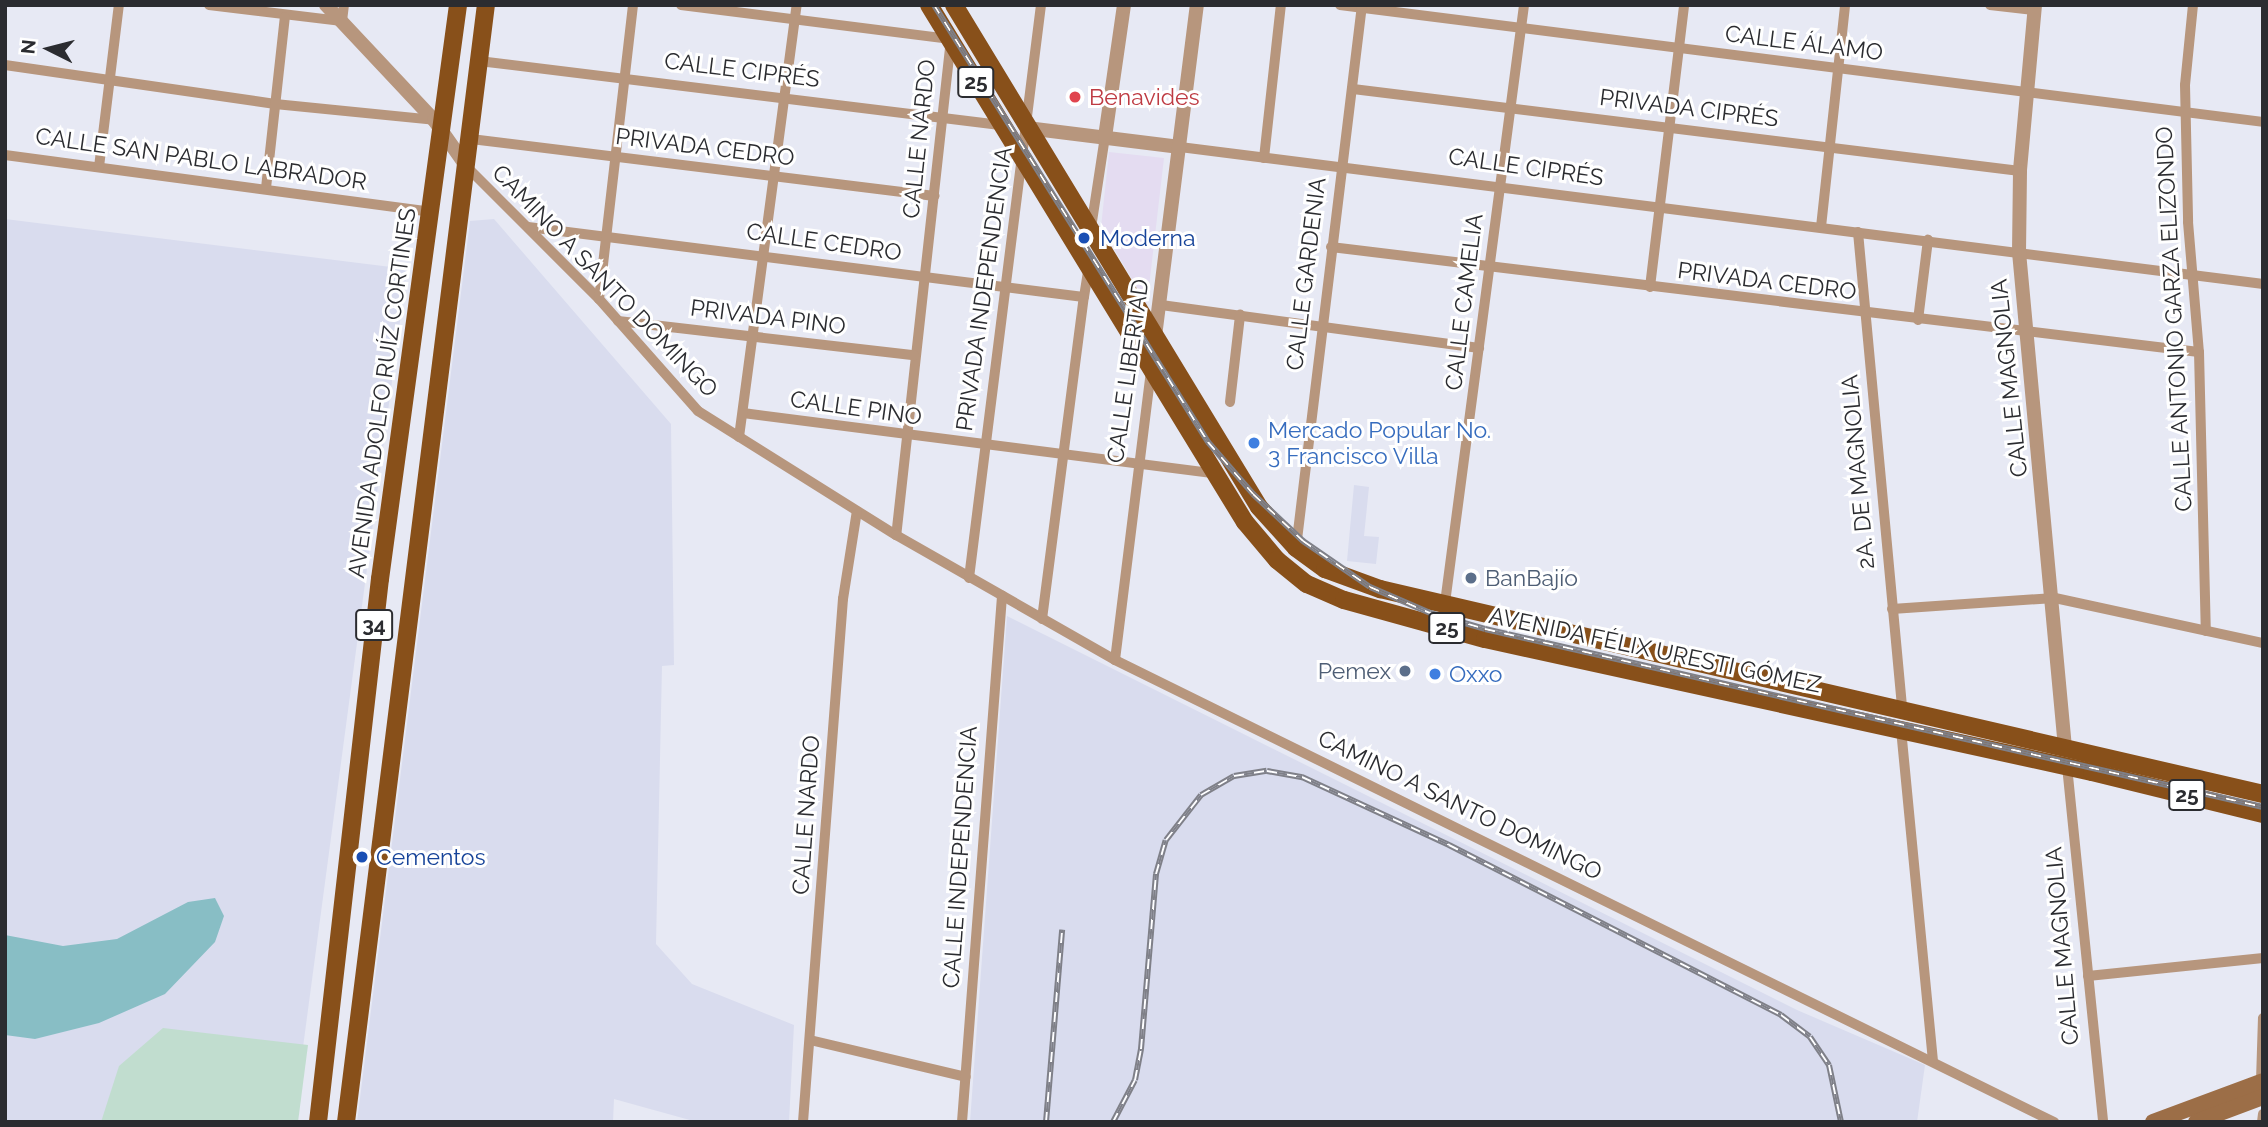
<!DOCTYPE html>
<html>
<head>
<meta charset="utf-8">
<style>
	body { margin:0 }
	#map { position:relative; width:2268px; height:1127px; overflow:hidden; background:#e7e9f4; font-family:Raleway,sans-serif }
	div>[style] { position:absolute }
	.built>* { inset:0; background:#d9dcee }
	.education>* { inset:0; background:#e4dcf1 }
	.green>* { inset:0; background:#c1ddcf }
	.water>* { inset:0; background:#88bec5 }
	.minor>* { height:10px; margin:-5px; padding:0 5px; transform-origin:5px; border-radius:5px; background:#b7967d }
	.tertiary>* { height:14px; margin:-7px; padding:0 7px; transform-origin:7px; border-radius:7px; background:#b7967d }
	.secondary>* { height:16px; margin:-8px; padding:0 8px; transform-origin:8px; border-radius:8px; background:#9c6e47 }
	.primary>* { height:18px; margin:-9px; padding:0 9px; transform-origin:9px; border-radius:9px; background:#88501a }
	.rail>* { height:6px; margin-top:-3px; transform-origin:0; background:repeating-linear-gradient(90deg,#fff 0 10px,#7f8088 0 20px); box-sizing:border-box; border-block:2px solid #7f8088 }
	.dots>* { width:19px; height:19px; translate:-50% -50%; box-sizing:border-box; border:4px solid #fff; border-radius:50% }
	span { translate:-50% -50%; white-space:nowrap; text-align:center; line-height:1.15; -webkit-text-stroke:6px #fff; paint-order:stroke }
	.shield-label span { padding:2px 5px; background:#fff; border:2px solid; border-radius:5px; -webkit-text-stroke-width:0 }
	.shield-label { font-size:21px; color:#2b2c30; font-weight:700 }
	.street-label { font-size:23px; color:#2b2c30 }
	.health-label { font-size:23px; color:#be3a42 }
	.left { translate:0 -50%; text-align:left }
	.transit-label { font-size:23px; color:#164399 }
	.shop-label { font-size:23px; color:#366cbe }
	.service-label { font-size:23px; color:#4e5e75 }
	.right { translate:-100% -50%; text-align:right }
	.frame { position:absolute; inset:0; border:7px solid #2b2c30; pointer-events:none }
	.north { position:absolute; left:14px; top:14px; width:70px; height:70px; -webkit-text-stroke:5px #fff; paint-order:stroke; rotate:276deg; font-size:19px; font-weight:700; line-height:28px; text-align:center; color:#2b2c30 }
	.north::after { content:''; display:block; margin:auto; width:24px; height:32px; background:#2b2c30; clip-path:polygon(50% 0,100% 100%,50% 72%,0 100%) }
</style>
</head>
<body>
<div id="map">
	<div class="built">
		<div style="clip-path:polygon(5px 219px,407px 269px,293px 1122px,5px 1122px)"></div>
		<div style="clip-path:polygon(494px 219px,671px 424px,674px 665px,662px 666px,656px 944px,692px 984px,794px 1025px,789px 1122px,697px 1122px,614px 1099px,613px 1122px,357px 1122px,470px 221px)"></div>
		<div style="clip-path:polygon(1354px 485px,1369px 487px,1364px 536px,1379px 537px,1376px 564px,1347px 561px)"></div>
		<div style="clip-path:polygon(1007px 616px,1797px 1010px,1925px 1065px,1917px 1122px,970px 1122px)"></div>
	</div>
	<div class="education">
		<div style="clip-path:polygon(1109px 152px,1164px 158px,1147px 304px,1101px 227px)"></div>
	</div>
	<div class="green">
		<div style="clip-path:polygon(163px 1028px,308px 1045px,298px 1122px,101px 1122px,119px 1066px)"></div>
	</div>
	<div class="water">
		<div style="clip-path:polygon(215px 898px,224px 916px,215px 942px,165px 994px,99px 1023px,35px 1039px,5px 1035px,5px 935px,63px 946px,117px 939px,188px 902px)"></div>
	</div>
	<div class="minor">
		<div style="left:209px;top:5px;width:134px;rotate:6.9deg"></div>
		<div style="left:342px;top:21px;width:16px;rotate:-83deg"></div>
		<div style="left:681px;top:5px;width:272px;rotate:7.2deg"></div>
		<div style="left:951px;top:39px;width:499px;rotate:96.3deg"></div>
		<div style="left:1340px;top:5px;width:930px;rotate:7.22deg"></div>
		<div style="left:1990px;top:5px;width:44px;rotate:6.5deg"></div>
		<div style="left:2193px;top:5px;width:80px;rotate:95.7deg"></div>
		<div style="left:2185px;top:85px;width:137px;rotate:88.7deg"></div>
		<div style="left:2188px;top:222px;width:130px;rotate:85.2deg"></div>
		<div style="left:2199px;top:352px;width:279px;rotate:88.6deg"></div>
		<div style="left:479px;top:61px;width:525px;rotate:7deg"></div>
		<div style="left:5px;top:65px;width:273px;rotate:8.2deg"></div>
		<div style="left:275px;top:104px;width:160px;rotate:5.7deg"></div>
		<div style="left:1353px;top:89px;width:672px;rotate:7.01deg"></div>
		<div style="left:471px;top:139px;width:467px;rotate:7deg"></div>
		<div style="left:1180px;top:147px;width:1092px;rotate:7.21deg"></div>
		<div style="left:5px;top:155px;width:431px;rotate:7.6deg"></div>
		<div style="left:1264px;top:158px;width:154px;rotate:-83.7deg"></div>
		<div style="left:99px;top:167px;width:163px;rotate:-83deg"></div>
		<div style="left:467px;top:167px;width:187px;rotate:45deg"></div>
		<div style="left:599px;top:299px;width:149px;rotate:48.5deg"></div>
		<div style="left:698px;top:411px;width:234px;rotate:32.1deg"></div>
		<div style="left:896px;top:535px;width:252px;rotate:29.7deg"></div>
		<div style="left:1115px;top:660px;width:1047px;rotate:26.2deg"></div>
		<div style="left:266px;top:188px;width:172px;rotate:-83.7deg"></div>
		<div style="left:528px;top:227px;width:560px;rotate:7.18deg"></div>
		<div style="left:1084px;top:297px;width:30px;rotate:-81deg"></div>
		<div style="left:1821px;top:227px;width:223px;rotate:-83.8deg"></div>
		<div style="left:1091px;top:228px;width:92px;rotate:-81.3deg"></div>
		<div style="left:1858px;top:232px;width:478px;rotate:84.7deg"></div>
		<div style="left:1331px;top:247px;width:874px;rotate:6.9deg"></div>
		<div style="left:1650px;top:287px;width:284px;rotate:-83.1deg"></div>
		<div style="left:599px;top:299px;width:296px;rotate:-83.4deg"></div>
		<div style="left:1161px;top:305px;width:321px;rotate:7.7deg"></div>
		<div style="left:1918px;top:320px;width:81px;rotate:-82.9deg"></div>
		<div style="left:618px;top:321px;width:298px;rotate:6.6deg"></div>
		<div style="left:1230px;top:402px;width:88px;rotate:-83.4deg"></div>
		<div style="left:743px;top:413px;width:475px;rotate:7.3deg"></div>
		<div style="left:739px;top:437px;width:436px;rotate:-82.4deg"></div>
		<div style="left:1296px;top:548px;width:547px;rotate:-83.07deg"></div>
		<div style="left:969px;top:578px;width:578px;rotate:-82.84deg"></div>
		<div style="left:1445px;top:603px;width:603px;rotate:-82.47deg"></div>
		<div style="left:1892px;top:609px;width:163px;rotate:-3.9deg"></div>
		<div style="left:2055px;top:598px;width:213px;rotate:12.2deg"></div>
		<div style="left:1042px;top:619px;width:325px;rotate:-82.6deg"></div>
		<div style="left:1115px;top:660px;width:291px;rotate:-82.9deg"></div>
		<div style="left:1901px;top:729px;width:332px;rotate:84.5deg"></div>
		<div style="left:2067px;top:766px;width:358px;rotate:84.2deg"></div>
		<div style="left:2088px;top:976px;width:176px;rotate:-5.9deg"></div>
		<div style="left:810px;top:1040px;width:160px;rotate:13.3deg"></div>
		<div style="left:2261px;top:1081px;width:63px;rotate:-88.2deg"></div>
		<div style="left:803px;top:1122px;width:525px;rotate:-85.63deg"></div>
		<div style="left:843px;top:599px;width:89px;rotate:-81deg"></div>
		<div style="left:962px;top:1122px;width:528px;rotate:-85.65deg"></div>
		<div style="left:2262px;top:1122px;width:8px;rotate:-83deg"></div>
	</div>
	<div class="tertiary">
		<div style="left:326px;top:5px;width:158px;rotate:46.8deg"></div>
		<div style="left:434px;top:120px;width:57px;rotate:54.9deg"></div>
		<div style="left:2035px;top:5px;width:167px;rotate:95.2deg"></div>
		<div style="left:2020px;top:171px;width:81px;rotate:90.7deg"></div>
		<div style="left:2019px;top:252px;width:497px;rotate:84.7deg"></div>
		<div style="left:1027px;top:128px;width:154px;rotate:7.1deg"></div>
		<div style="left:1105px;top:137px;width:133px;rotate:-81.8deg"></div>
		<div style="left:1151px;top:368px;width:366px;rotate:-82.8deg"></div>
	</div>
	<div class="secondary">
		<div style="left:2153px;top:1122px;width:117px;rotate:-20.4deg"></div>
		<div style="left:2196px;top:1122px;width:72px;rotate:-20.5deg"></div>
	</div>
	<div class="primary">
		<div style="left:929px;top:5px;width:606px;rotate:58.57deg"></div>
		<div style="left:1245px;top:522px;width:50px;rotate:49.9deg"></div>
		<div style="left:1277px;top:560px;width:38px;rotate:39deg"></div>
		<div style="left:1307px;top:584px;width:40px;rotate:23.4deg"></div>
		<div style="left:1344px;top:600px;width:146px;rotate:15.5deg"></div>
		<div style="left:1485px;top:639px;width:621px;rotate:12.36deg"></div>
		<div style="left:2092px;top:772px;width:176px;rotate:13.8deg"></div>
		<div style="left:954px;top:5px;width:587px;rotate:58.72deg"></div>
		<div style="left:1259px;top:507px;width:55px;rotate:47.9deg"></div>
		<div style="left:1296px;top:548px;width:36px;rotate:36deg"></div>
		<div style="left:1325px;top:569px;width:59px;rotate:20deg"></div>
		<div style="left:1380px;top:589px;width:906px;rotate:13.07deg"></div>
		<div style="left:318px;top:1122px;width:547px;rotate:-83.49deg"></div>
		<div style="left:380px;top:579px;width:579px;rotate:-82.26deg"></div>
		<div style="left:346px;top:1122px;width:1126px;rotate:-82.86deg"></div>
	</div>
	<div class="rail">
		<div style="left:934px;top:5px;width:516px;rotate:57.91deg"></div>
		<div style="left:1208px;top:442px;width:69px;rotate:49.1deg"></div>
		<div style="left:1253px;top:494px;width:69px;rotate:43.2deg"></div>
		<div style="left:1303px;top:541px;width:81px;rotate:34.5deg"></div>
		<div style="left:1370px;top:587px;width:65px;rotate:23.4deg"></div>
		<div style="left:1430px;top:613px;width:57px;rotate:16.2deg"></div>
		<div style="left:1485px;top:629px;width:798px;rotate:12.89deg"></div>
		<div style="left:1046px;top:1122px;width:193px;rotate:-85.2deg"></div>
		<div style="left:1113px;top:1122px;width:47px;rotate:-62.4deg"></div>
		<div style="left:1135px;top:1080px;width:32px;rotate:-79deg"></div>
		<div style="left:1141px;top:1049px;width:176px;rotate:-85.1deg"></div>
		<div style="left:1156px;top:874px;width:35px;rotate:-74deg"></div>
		<div style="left:1166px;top:840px;width:57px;rotate:-52.1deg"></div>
		<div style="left:1201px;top:795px;width:38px;rotate:-30deg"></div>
		<div style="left:1234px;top:776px;width:33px;rotate:-9deg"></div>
		<div style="left:1267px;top:771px;width:36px;rotate:10deg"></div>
		<div style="left:1302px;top:777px;width:162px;rotate:24.8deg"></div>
		<div style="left:1449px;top:845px;width:373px;rotate:27.1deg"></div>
		<div style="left:1781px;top:1015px;width:36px;rotate:37deg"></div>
		<div style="left:1810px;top:1037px;width:34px;rotate:56deg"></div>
		<div style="left:1829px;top:1065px;width:58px;rotate:78.1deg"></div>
	</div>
	<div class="dots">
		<div style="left:1075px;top:97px;background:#e0444e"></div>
		<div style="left:1084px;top:238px;background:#1a4fb4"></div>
		<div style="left:1254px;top:443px;background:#3f7fe0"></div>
		<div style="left:1471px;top:578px;background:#5c6f8a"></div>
		<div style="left:1405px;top:671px;background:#5c6f8a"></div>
		<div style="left:1435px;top:674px;background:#3f7fe0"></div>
		<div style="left:362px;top:857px;background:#1a4fb4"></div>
	</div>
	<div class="shield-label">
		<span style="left:976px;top:82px">25</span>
		<span style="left:374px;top:625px">34</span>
		<span style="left:1447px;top:628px">25</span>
		<span style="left:2187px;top:795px">25</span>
	</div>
	<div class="street-label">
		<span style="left:1804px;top:43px;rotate:7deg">CALLE ÁLAMO</span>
		<span style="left:742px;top:70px;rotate:7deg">CALLE CIPRÉS</span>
		<span style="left:1689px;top:108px;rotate:7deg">PRIVADA CIPRÉS</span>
		<span style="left:919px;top:139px;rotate:-84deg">CALLE NARDO</span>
		<span style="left:705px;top:147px;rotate:7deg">PRIVADA CEDRO</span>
		<span style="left:201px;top:159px;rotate:8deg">CALLE SAN PABLO LABRADOR</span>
		<span style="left:1526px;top:167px;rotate:8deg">CALLE CIPRÉS</span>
		<span style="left:824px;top:242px;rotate:8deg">CALLE CEDRO</span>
		<span style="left:1306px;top:274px;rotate:-83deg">CALLE GARDENIA</span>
		<span style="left:605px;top:281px;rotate:46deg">CAMINO A SANTO DOMINGO</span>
		<span style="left:1767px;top:281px;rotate:7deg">PRIVADA CEDRO</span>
		<span style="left:984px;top:289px;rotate:-82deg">PRIVADA INDEPENDENCIA</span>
		<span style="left:1464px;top:302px;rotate:-83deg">CALLE CAMELIA</span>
		<span style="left:768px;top:317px;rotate:7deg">PRIVADA PINO</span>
		<span style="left:2174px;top:319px;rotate:-93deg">CALLE ANTONIO GARZA ELIZONDO</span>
		<span style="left:1128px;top:371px;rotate:-82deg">CALLE LIBERTAD</span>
		<span style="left:2009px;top:378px;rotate:-96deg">CALLE MAGNOLIA</span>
		<span style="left:382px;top:393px;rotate:-82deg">AVENIDA ADOLFO RUÍZ CORTINES</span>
		<span style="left:856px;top:408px;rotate:8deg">CALLE PINO</span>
		<span style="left:1858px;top:472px;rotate:-95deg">2A. DE MAGNOLIA</span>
		<span style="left:1655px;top:650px;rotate:12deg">AVENIDA FÉLIX URESTI GÓMEZ</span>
		<span style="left:1460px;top:805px;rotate:26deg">CAMINO A SANTO DOMINGO</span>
		<span style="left:806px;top:815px;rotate:-86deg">CALLE NARDO</span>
		<span style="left:960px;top:857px;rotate:-86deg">CALLE INDEPENDENCIA</span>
		<span style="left:2062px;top:946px;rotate:-95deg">CALLE MAGNOLIA</span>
	</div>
	<div class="health-label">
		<span class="left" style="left:1089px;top:97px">Benavides</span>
	</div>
	<div class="transit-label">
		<span class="left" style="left:1100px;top:238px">Moderna</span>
		<span class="left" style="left:376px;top:857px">Cementos</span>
	</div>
	<div class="shop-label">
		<span class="left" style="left:1268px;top:443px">Mercado Popular No.<br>3 Francisco Villa</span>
		<span class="left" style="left:1449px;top:674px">Oxxo</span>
	</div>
	<div class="service-label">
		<span class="left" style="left:1485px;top:578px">BanBajío</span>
		<span class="right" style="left:1391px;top:671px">Pemex</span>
	</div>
	<div class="frame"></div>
	<div class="north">N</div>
</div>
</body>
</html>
